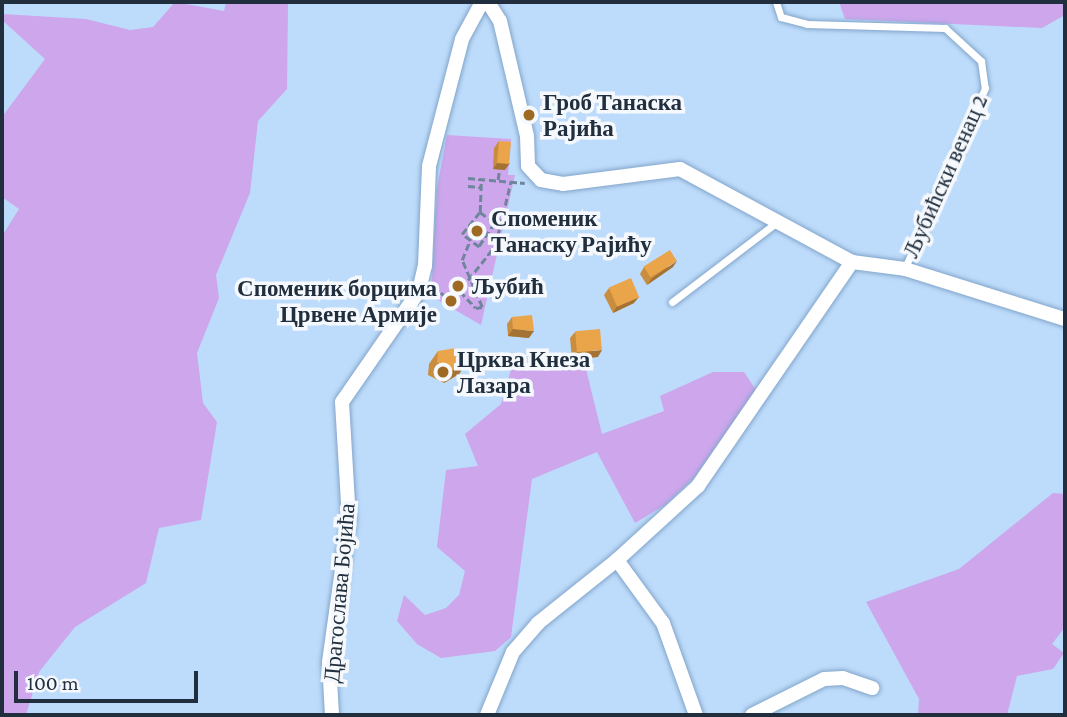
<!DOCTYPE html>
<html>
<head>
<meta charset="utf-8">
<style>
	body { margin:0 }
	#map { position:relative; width:1067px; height:717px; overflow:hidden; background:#bddbfa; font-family:"Crimson Pro",serif }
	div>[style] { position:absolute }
	.green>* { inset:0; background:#cda6ec }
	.path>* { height:2.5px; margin-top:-1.25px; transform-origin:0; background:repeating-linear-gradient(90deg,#6f859c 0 7px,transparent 0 10.5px) }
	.roads { filter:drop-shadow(0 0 2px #82a5cb) drop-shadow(0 0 2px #82a5cb) }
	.service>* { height:7px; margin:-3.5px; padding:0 3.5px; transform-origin:3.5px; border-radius:3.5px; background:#fff }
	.minor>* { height:14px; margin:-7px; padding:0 7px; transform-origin:7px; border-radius:7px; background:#fff }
	.wall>* { inset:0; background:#c98d40 }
	.shaded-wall>* { inset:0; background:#a47334 }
	.building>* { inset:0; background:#eaa44a; transform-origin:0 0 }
	.dots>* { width:19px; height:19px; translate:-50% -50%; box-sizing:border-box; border:4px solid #f5f8fc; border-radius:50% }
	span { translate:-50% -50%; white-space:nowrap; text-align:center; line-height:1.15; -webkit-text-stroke:7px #f5f8fc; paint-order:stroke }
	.poi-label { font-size:23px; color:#202e3d; font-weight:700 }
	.left { translate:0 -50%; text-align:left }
	.right { translate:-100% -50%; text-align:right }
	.street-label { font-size:23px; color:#202e3d }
	.frame { position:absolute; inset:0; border:4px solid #202e3d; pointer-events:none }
	.scale { position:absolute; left:14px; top:671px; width:184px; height:32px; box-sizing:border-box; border:4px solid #202e3d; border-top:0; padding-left:9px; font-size:21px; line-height:24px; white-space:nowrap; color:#202e3d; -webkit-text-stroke:5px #f5f8fc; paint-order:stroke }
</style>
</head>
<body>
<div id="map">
	<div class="green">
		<div style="clip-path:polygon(175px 2px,224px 11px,226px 2px,288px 2px,287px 89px,258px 121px,250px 193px,216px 275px,219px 298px,197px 353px,203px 403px,217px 422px,201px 520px,159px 528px,146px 583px,75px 627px,39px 672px,26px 715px,2px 715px,2px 236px,19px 209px,2px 197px,2px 117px,45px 59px,2px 20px,2px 14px,86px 19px,130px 30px,153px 27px)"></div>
		<div style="clip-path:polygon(839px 2px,1065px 2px,1065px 15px,1042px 28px,845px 19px)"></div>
		<div style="clip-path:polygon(447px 135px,511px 139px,508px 175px,515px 175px,481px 325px,431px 296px,437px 188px)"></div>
		<div style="clip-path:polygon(513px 363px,586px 369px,602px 434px,664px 411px,660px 396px,713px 372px,744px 372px,756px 390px,694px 478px,665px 505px,635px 523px,597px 452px,532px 479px,511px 637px,495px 651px,441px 658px,417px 644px,397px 621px,404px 595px,425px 615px,446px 608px,459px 595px,465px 571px,437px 547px,446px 470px,478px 466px,465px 434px,501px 404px)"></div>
		<div style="clip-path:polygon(1053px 493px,1065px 494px,1065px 627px,1052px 644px,1064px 653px,1053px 669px,1017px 676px,1007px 715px,918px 715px,919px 699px,866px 602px,959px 569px)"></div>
	</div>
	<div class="path">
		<div style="left:468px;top:178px;width:57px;rotate:5deg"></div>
		<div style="left:498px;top:180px;width:9px;rotate:-84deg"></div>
		<div style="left:468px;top:186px;width:13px;rotate:4deg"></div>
		<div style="left:480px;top:212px;width:19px;rotate:36deg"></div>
		<div style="left:495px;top:223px;width:29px;rotate:124deg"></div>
		<div style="left:479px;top:247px;width:21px;rotate:-143deg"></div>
		<div style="left:462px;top:234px;width:28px;rotate:-51deg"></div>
		<div style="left:480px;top:212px;width:33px;rotate:-88deg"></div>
		<div style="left:495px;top:223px;width:15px;rotate:-53deg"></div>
		<div style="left:469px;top:225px;width:9px;rotate:36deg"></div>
		<div style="left:479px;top:233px;width:7px;rotate:34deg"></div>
		<div style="left:468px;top:280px;width:43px;rotate:-51.5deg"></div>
		<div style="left:495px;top:246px;width:67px;rotate:-76.2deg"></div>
		<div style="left:431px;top:288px;width:18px;rotate:27deg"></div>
		<div style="left:447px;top:296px;width:14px;rotate:-21deg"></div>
		<div style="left:460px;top:291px;width:23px;rotate:47deg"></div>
		<div style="left:476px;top:308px;width:6px;rotate:-9deg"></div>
		<div style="left:482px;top:307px;width:51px;rotate:-113.1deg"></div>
		<div style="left:462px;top:260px;width:22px;rotate:-68deg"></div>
	</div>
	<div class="roads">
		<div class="service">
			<div style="left:776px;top:2px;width:16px;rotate:72deg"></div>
			<div style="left:781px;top:17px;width:27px;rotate:15deg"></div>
			<div style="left:807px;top:24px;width:138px;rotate:1.7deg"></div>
			<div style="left:945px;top:28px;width:49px;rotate:42.5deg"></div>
			<div style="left:981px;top:61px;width:27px;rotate:82deg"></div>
			<div style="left:985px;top:88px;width:197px;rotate:114deg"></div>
			<div style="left:672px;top:302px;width:132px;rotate:-37.3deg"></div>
		</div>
		<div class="minor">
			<div style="left:488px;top:2px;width:22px;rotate:58deg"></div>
			<div style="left:500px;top:21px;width:118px;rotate:76.8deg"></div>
			<div style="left:527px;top:136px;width:30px;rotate:88deg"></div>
			<div style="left:528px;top:166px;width:19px;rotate:47deg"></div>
			<div style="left:541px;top:180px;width:22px;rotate:10deg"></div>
			<div style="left:563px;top:184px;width:118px;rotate:-7.3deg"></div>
			<div style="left:680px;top:169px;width:196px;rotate:28.4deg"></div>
			<div style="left:852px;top:262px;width:53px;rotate:7.5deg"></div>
			<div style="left:905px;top:269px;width:168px;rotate:17.4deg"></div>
			<div style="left:617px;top:560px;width:78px;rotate:53.9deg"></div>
			<div style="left:663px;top:623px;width:98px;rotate:70.3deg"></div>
			<div style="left:332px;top:715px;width:53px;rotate:-93.2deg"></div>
			<div style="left:329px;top:662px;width:143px;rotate:-82deg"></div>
			<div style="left:349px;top:520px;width:118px;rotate:-93.4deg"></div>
			<div style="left:342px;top:402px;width:135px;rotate:-55.3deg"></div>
			<div style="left:419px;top:291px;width:26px;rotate:-77deg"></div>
			<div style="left:425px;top:266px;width:100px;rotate:-87.7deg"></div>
			<div style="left:429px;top:166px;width:131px;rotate:-75.4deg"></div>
			<div style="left:462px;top:39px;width:42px;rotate:-61.6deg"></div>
			<div style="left:487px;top:715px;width:68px;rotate:-67.6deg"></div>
			<div style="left:513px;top:652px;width:38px;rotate:-49deg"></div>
			<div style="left:538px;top:623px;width:101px;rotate:-38.6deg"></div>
			<div style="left:617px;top:560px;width:110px;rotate:-42.4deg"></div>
			<div style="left:698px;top:486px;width:272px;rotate:-55.5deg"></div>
			<div style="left:752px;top:715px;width:80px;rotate:-26.6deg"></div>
			<div style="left:824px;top:679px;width:19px;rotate:-3deg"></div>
			<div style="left:843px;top:678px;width:31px;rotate:19deg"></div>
		</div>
	</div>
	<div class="wall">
		<div style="clip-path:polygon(499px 141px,505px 170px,493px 169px,494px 148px)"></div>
		<div style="clip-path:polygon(644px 267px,673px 267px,647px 285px,640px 274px)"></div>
		<div style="clip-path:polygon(609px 288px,634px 303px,613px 313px,604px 295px)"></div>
		<div style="clip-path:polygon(512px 317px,529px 338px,508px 336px,507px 324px)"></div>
		<div style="clip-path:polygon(575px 332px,598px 357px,572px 359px,570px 338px)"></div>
		<div style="clip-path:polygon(438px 351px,468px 361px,459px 374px,444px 383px,428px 375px,429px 364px)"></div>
	</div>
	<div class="shaded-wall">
		<div style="clip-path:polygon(497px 163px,510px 163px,505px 170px,493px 169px)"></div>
		<div style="clip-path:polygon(677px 261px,673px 267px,647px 285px,652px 278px)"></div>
		<div style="clip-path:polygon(639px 297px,634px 303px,613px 313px,617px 306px)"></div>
		<div style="clip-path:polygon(513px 329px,534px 331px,529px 338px,508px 336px)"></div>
		<div style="clip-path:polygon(602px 350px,598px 357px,572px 359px,577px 353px)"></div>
		<div style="clip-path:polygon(468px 361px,459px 374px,444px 383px,453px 370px)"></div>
	</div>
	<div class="building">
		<div style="left:499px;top:141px;width:12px;height:22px;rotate:5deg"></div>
		<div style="left:670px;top:250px;width:13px;height:31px;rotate:58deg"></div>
		<div style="left:631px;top:278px;width:21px;height:24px;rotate:67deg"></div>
		<div style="clip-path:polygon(532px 315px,534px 331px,513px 329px,512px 317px)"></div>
		<div style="left:600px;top:329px;width:21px;height:25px;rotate:85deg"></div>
		<div style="clip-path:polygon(456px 348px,468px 361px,453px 370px,437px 362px,438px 351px)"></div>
	</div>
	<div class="dots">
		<div style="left:529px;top:115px;background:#9e6922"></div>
		<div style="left:477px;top:231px;background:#9e6922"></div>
		<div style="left:458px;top:286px;background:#9e6922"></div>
		<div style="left:451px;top:301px;background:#9e6922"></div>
		<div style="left:443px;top:372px;background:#9e6922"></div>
	</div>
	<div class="poi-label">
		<span class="left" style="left:543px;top:115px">Гроб Танаска<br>Рајића</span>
		<span class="left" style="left:491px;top:231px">Споменик<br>Танаску Рајићу</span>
		<span class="left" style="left:472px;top:286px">Љубић</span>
		<span class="right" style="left:437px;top:301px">Споменик борцима<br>Црвене Армије</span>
		<span class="left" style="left:457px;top:372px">Црква Кнеза<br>Лазара</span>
	</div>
	<div class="street-label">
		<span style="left:945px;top:176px;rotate:-66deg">Љубићски венац 2</span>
		<span style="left:339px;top:593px;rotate:-85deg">Драгослава Бојића</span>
	</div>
	<div class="frame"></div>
	<div class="scale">100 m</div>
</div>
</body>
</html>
